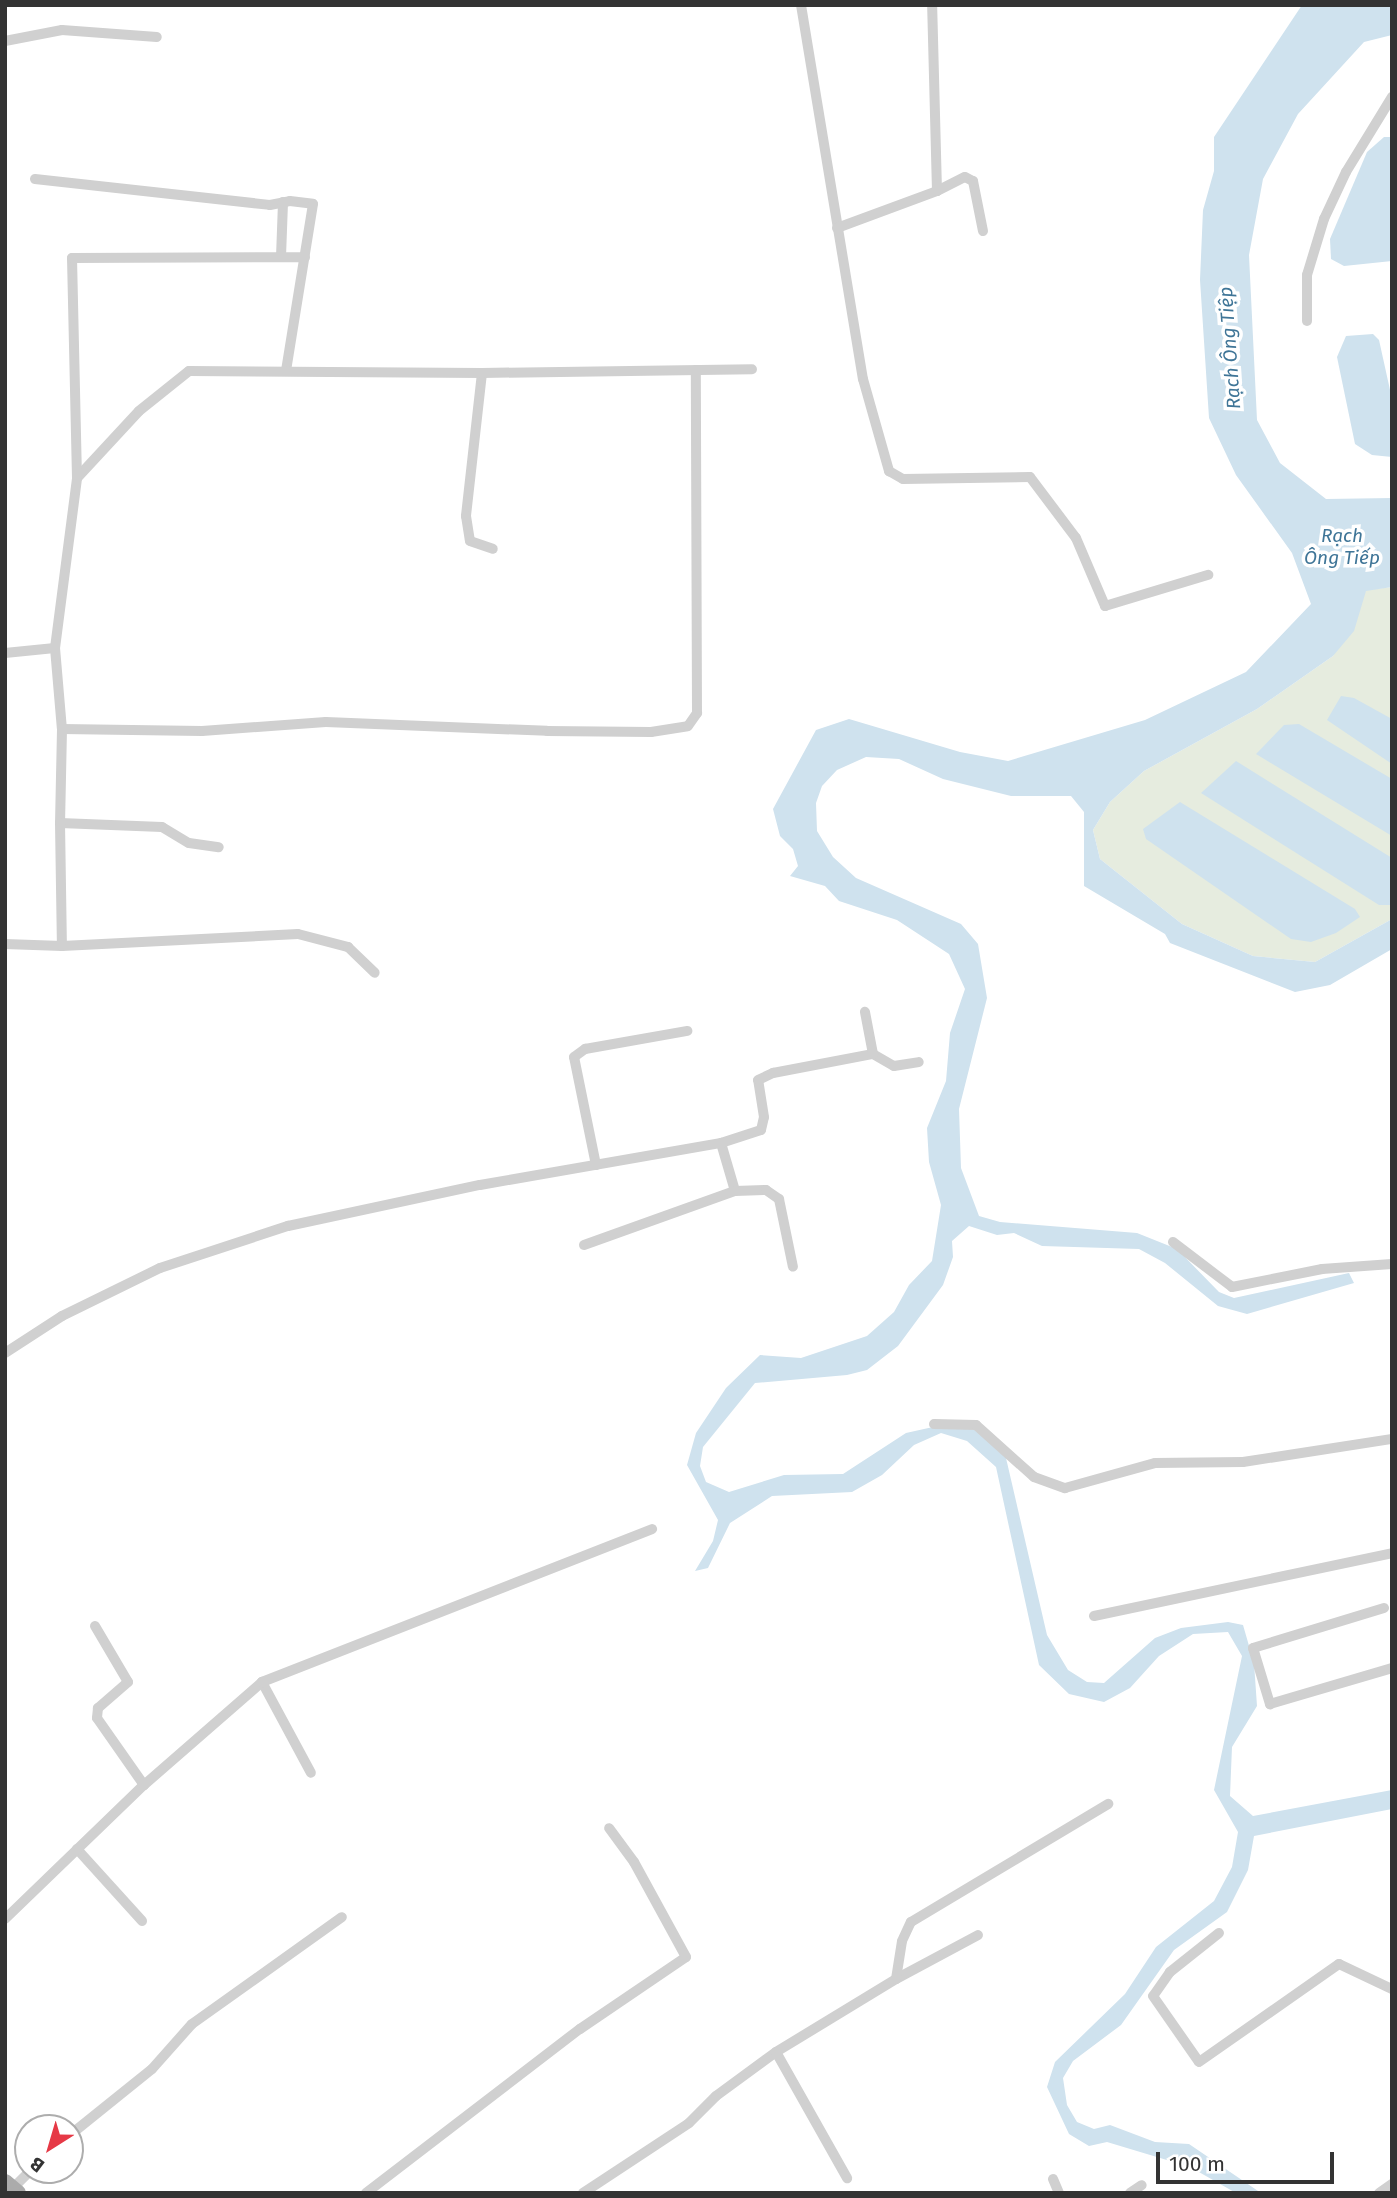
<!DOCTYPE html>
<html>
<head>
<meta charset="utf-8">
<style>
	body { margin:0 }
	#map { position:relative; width:1397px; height:2198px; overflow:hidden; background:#fff; font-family:"Fira Sans",sans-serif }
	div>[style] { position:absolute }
	.green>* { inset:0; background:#e6ecdf }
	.water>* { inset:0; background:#cfe2ee }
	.street>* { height:10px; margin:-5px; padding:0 5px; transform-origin:5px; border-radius:5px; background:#d0d0d0 }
	.primary>* { height:16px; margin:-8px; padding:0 8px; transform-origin:8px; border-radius:8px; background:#ababab }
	span { translate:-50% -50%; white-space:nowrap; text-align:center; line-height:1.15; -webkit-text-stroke:7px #fff; paint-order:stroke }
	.water-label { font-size:19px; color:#3f7597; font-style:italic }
	.frame { position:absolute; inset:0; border:7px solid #333; pointer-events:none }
	.north { position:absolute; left:14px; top:2114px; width:70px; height:70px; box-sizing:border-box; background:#fff; border:2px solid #adadad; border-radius:50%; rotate:217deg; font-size:19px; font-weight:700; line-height:28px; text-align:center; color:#333 }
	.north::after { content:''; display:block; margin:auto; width:24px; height:32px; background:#e63946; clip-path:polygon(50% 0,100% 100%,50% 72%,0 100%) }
	.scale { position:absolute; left:1156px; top:2152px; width:178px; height:32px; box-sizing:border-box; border:4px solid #333; border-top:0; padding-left:9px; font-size:21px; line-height:24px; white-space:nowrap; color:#333; -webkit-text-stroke:5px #fff; paint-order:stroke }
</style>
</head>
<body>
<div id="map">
	<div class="green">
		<div style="clip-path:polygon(1392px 587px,1392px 919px,1315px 962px,1253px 956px,1182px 924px,1100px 859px,1093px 830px,1110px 802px,1144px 771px,1257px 709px,1333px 656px,1366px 590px)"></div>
	</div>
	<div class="water">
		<div style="clip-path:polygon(1302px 5px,1392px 5px,1392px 35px,1364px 42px,1298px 114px,1263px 179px,1249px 255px,1257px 420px,1280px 463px,1326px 499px,1392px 498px,1392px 587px,1366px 591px,1354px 631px,1333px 656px,1257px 709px,1144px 771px,1110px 802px,1093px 830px,1100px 859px,1182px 924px,1253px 956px,1315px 962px,1392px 919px,1392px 949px,1330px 985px,1295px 992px,1170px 943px,1165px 934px,1084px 886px,1084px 812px,1071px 796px,1011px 796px,943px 779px,899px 759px,866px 757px,837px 770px,822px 786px,816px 803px,817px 831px,833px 857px,856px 878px,961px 924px,978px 944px,987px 998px,959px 1109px,961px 1168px,979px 1216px,1000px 1222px,1137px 1233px,1177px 1249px,1219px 1292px,1234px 1298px,1349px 1273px,1354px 1283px,1247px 1314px,1218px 1306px,1165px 1263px,1139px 1249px,1042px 1246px,1014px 1233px,997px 1235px,969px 1226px,952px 1241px,953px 1257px,943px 1285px,898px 1346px,867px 1370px,847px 1375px,755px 1383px,703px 1447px,700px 1466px,706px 1482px,729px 1492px,784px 1475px,843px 1474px,906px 1433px,942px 1425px,976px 1430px,1006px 1458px,1047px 1635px,1068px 1670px,1087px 1682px,1104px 1683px,1155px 1638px,1181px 1628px,1228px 1622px,1243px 1625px,1254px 1663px,1257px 1706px,1232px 1747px,1230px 1796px,1253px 1816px,1392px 1790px,1392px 1809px,1254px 1836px,1248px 1870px,1227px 1912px,1174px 1950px,1121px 2025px,1073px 2061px,1063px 2078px,1067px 2105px,1077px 2122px,1094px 2129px,1110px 2125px,1155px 2142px,1189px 2144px,1261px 2193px,1236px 2193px,1190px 2167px,1107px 2142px,1089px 2146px,1069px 2134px,1047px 2087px,1055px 2062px,1125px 1994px,1156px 1947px,1214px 1901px,1232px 1867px,1238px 1832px,1214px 1790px,1242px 1656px,1228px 1632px,1193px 1634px,1159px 1656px,1130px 1688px,1104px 1702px,1069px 1694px,1039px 1665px,996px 1467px,967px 1441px,941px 1433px,914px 1445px,882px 1475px,852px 1492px,772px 1496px,730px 1523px,708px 1568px,695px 1571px,713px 1541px,718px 1520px,687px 1465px,696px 1433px,726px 1388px,760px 1355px,801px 1358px,867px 1336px,894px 1312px,909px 1285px,932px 1261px,941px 1205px,929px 1162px,927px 1128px,946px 1081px,950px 1033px,965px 989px,949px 954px,897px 920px,839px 901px,825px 886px,790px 876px,798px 866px,793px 849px,780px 836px,773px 809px,816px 730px,849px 719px,960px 752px,1008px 761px,1145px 720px,1246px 672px,1311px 604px,1292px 553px,1236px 475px,1209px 418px,1200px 280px,1203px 210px,1214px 171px,1214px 137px)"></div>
		<div style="clip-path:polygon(1384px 137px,1392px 137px,1392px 261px,1344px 266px,1331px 259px,1330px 239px,1367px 152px)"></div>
		<div style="clip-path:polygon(1373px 334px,1379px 340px,1392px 399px,1392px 457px,1372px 455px,1355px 444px,1337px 357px,1346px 336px)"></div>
		<div style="clip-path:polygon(1341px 696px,1354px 698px,1392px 719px,1392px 764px,1327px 720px)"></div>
		<div style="clip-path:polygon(1299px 724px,1392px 779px,1392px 836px,1256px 754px,1284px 725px)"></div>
		<div style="clip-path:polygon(1236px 761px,1392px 858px,1392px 905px,1379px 905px,1201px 793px)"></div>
		<div style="clip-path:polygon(1180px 802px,1355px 909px,1360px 917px,1336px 933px,1311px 942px,1291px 939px,1146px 839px,1143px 829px)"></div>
	</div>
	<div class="street">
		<div style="left:801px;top:5px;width:379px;rotate:80.6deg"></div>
		<div style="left:863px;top:379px;width:96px;rotate:74.2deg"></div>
		<div style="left:889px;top:471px;width:16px;rotate:30deg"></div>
		<div style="left:903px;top:479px;width:127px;rotate:-0.9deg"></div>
		<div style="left:1030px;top:477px;width:76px;rotate:53deg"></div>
		<div style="left:1076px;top:538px;width:74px;rotate:66.9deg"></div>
		<div style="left:1105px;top:606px;width:108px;rotate:-16.8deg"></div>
		<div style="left:5px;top:41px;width:58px;rotate:-10.9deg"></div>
		<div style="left:62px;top:30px;width:95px;rotate:4.2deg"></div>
		<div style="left:35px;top:179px;width:236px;rotate:6.3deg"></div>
		<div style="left:270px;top:205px;width:20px;rotate:-11deg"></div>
		<div style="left:290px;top:201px;width:23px;rotate:7deg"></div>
		<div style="left:313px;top:204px;width:168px;rotate:99.2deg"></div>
		<div style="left:937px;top:191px;width:31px;rotate:-27deg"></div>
		<div style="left:965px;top:177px;width:9px;rotate:27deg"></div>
		<div style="left:973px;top:181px;width:51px;rotate:78.7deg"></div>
		<div style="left:837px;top:228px;width:107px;rotate:-20.3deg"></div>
		<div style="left:937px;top:191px;width:186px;rotate:-91.5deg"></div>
		<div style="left:281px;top:257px;width:55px;rotate:-87.9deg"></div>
		<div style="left:1307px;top:321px;width:46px;rotate:-90deg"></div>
		<div style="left:1307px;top:275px;width:59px;rotate:-73.1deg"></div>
		<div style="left:1324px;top:219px;width:52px;rotate:-64.9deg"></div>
		<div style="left:1346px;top:172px;width:88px;rotate:-58.5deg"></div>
		<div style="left:482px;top:373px;width:144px;rotate:96.4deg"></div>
		<div style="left:466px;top:516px;width:25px;rotate:81deg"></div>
		<div style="left:470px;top:541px;width:24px;rotate:19deg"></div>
		<div style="left:77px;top:478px;width:91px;rotate:-47.2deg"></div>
		<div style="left:139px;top:411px;width:64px;rotate:-38.7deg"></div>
		<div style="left:189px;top:371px;width:293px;rotate:0.4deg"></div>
		<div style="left:482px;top:373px;width:270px;rotate:-0.8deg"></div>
		<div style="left:55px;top:648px;width:171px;rotate:-82.6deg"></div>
		<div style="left:77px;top:478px;width:220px;rotate:-91.3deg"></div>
		<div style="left:72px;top:258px;width:233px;rotate:-0.2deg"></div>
		<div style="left:5px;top:653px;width:50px;rotate:-5.7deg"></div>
		<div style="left:55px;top:648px;width:81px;rotate:85.1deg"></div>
		<div style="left:62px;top:729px;width:140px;rotate:0.8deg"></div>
		<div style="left:202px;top:731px;width:124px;rotate:-4.2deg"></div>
		<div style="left:326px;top:722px;width:221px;rotate:2.3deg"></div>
		<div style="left:547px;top:731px;width:104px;rotate:0.6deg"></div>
		<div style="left:651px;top:732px;width:37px;rotate:-9deg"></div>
		<div style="left:688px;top:726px;width:16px;rotate:-55deg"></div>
		<div style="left:697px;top:713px;width:343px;rotate:-90.2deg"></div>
		<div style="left:62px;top:729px;width:94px;rotate:91.2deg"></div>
		<div style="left:60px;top:823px;width:102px;rotate:2.2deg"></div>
		<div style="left:162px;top:827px;width:31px;rotate:31deg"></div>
		<div style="left:189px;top:843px;width:30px;rotate:8deg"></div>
		<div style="left:60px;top:823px;width:123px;rotate:89.1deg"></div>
		<div style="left:5px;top:944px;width:57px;rotate:2deg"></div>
		<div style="left:62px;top:946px;width:236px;rotate:-2.9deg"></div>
		<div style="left:298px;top:934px;width:52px;rotate:14.6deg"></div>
		<div style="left:348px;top:947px;width:37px;rotate:44deg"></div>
		<div style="left:873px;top:1054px;width:24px;rotate:30deg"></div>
		<div style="left:894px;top:1066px;width:25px;rotate:-9deg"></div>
		<div style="left:721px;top:1143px;width:50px;rotate:73.7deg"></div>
		<div style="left:735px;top:1191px;width:31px;rotate:-2deg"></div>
		<div style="left:766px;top:1190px;width:16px;rotate:35deg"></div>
		<div style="left:779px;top:1199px;width:69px;rotate:78.4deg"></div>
		<div style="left:596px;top:1165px;width:110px;rotate:-101.5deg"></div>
		<div style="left:574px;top:1057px;width:14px;rotate:-36deg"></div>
		<div style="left:585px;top:1049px;width:104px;rotate:-10deg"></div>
		<div style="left:1173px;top:1242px;width:74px;rotate:37.3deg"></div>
		<div style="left:1232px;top:1287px;width:92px;rotate:-11.3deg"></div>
		<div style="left:1322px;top:1269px;width:70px;rotate:-4.1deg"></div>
		<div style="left:584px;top:1245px;width:160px;rotate:-19.7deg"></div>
		<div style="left:5px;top:1353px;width:68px;rotate:-33deg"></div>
		<div style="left:62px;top:1316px;width:109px;rotate:-26.1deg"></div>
		<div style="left:160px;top:1268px;width:135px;rotate:-18.2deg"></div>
		<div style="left:288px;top:1226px;width:196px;rotate:-12.1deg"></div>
		<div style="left:480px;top:1185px;width:245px;rotate:-9.9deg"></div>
		<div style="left:721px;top:1143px;width:42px;rotate:-18deg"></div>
		<div style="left:761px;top:1130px;width:13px;rotate:-77deg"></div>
		<div style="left:764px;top:1117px;width:37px;rotate:-99deg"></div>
		<div style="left:758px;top:1080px;width:17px;rotate:-25deg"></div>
		<div style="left:773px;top:1073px;width:102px;rotate:-10.8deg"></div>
		<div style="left:873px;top:1054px;width:43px;rotate:-100.8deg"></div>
		<div style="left:934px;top:1424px;width:42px;rotate:1.4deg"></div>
		<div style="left:976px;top:1425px;width:78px;rotate:41.9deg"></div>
		<div style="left:1034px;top:1477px;width:33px;rotate:20deg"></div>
		<div style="left:1065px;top:1488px;width:93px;rotate:-15.5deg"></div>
		<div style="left:1155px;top:1463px;width:88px;rotate:-0.7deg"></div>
		<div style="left:1243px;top:1462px;width:151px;rotate:-8.8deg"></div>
		<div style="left:1384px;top:1608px;width:137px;rotate:163deg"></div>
		<div style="left:1253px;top:1648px;width:59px;rotate:73.1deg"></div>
		<div style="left:1270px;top:1704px;width:127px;rotate:-16.4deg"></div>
		<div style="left:1094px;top:1616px;width:305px;rotate:-11.9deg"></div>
		<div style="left:95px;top:1626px;width:65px;rotate:59.5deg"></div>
		<div style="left:128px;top:1682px;width:40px;rotate:139deg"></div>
		<div style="left:98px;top:1708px;width:10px;rotate:96deg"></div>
		<div style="left:97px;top:1718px;width:82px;rotate:55deg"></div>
		<div style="left:262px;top:1682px;width:103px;rotate:61.7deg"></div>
		<div style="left:77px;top:1849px;width:97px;rotate:47.9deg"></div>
		<div style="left:5px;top:1919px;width:193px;rotate:-44deg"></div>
		<div style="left:144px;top:1785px;width:157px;rotate:-41.1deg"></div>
		<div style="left:262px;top:1682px;width:419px;rotate:-21.4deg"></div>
		<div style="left:1219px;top:1933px;width:63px;rotate:141.5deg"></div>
		<div style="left:1170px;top:1972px;width:29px;rotate:125deg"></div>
		<div style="left:1153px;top:1996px;width:80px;rotate:55.1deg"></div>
		<div style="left:1199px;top:2062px;width:171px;rotate:-35deg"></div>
		<div style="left:1339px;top:1964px;width:59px;rotate:25.3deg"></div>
		<div style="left:896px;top:1979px;width:93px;rotate:-28.2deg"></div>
		<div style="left:776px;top:2052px;width:145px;rotate:60.6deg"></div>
		<div style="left:70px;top:2135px;width:105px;rotate:-38.8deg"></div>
		<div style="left:152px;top:2069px;width:60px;rotate:-48.4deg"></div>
		<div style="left:192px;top:2024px;width:184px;rotate:-35.5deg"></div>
		<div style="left:1053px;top:2179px;width:15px;rotate:67deg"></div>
		<div style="left:11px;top:2190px;width:28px;rotate:-45deg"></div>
		<div style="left:366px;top:2193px;width:270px;rotate:-37.5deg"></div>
		<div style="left:580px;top:2029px;width:128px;rotate:-34.2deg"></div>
		<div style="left:686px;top:1957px;width:108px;rotate:-118.7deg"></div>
		<div style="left:634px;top:1862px;width:42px;rotate:-126.3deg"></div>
		<div style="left:583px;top:2193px;width:127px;rotate:-33.4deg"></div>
		<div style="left:689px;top:2123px;width:38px;rotate:-45deg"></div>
		<div style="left:716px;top:2096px;width:74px;rotate:-36.3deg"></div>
		<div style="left:776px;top:2052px;width:140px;rotate:-31.3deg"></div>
		<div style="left:896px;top:1979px;width:38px;rotate:-81deg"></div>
		<div style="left:902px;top:1941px;width:21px;rotate:-65deg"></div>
		<div style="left:911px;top:1922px;width:230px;rotate:-30.9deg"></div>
		<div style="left:1130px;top:2193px;width:14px;rotate:-34deg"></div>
		<div style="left:1379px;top:2193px;width:16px;rotate:-35deg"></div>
	</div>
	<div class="primary">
		<div style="left:5px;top:2182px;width:17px;rotate:40deg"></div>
	</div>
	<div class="water-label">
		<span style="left:1230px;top:348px;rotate:-94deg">Rạch Ông Tiệp</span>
		<span style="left:1342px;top:547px">Rạch<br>Ông Tiếp</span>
	</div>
	<div class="frame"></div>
	<div class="north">B</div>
	<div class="scale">100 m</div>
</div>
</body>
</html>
